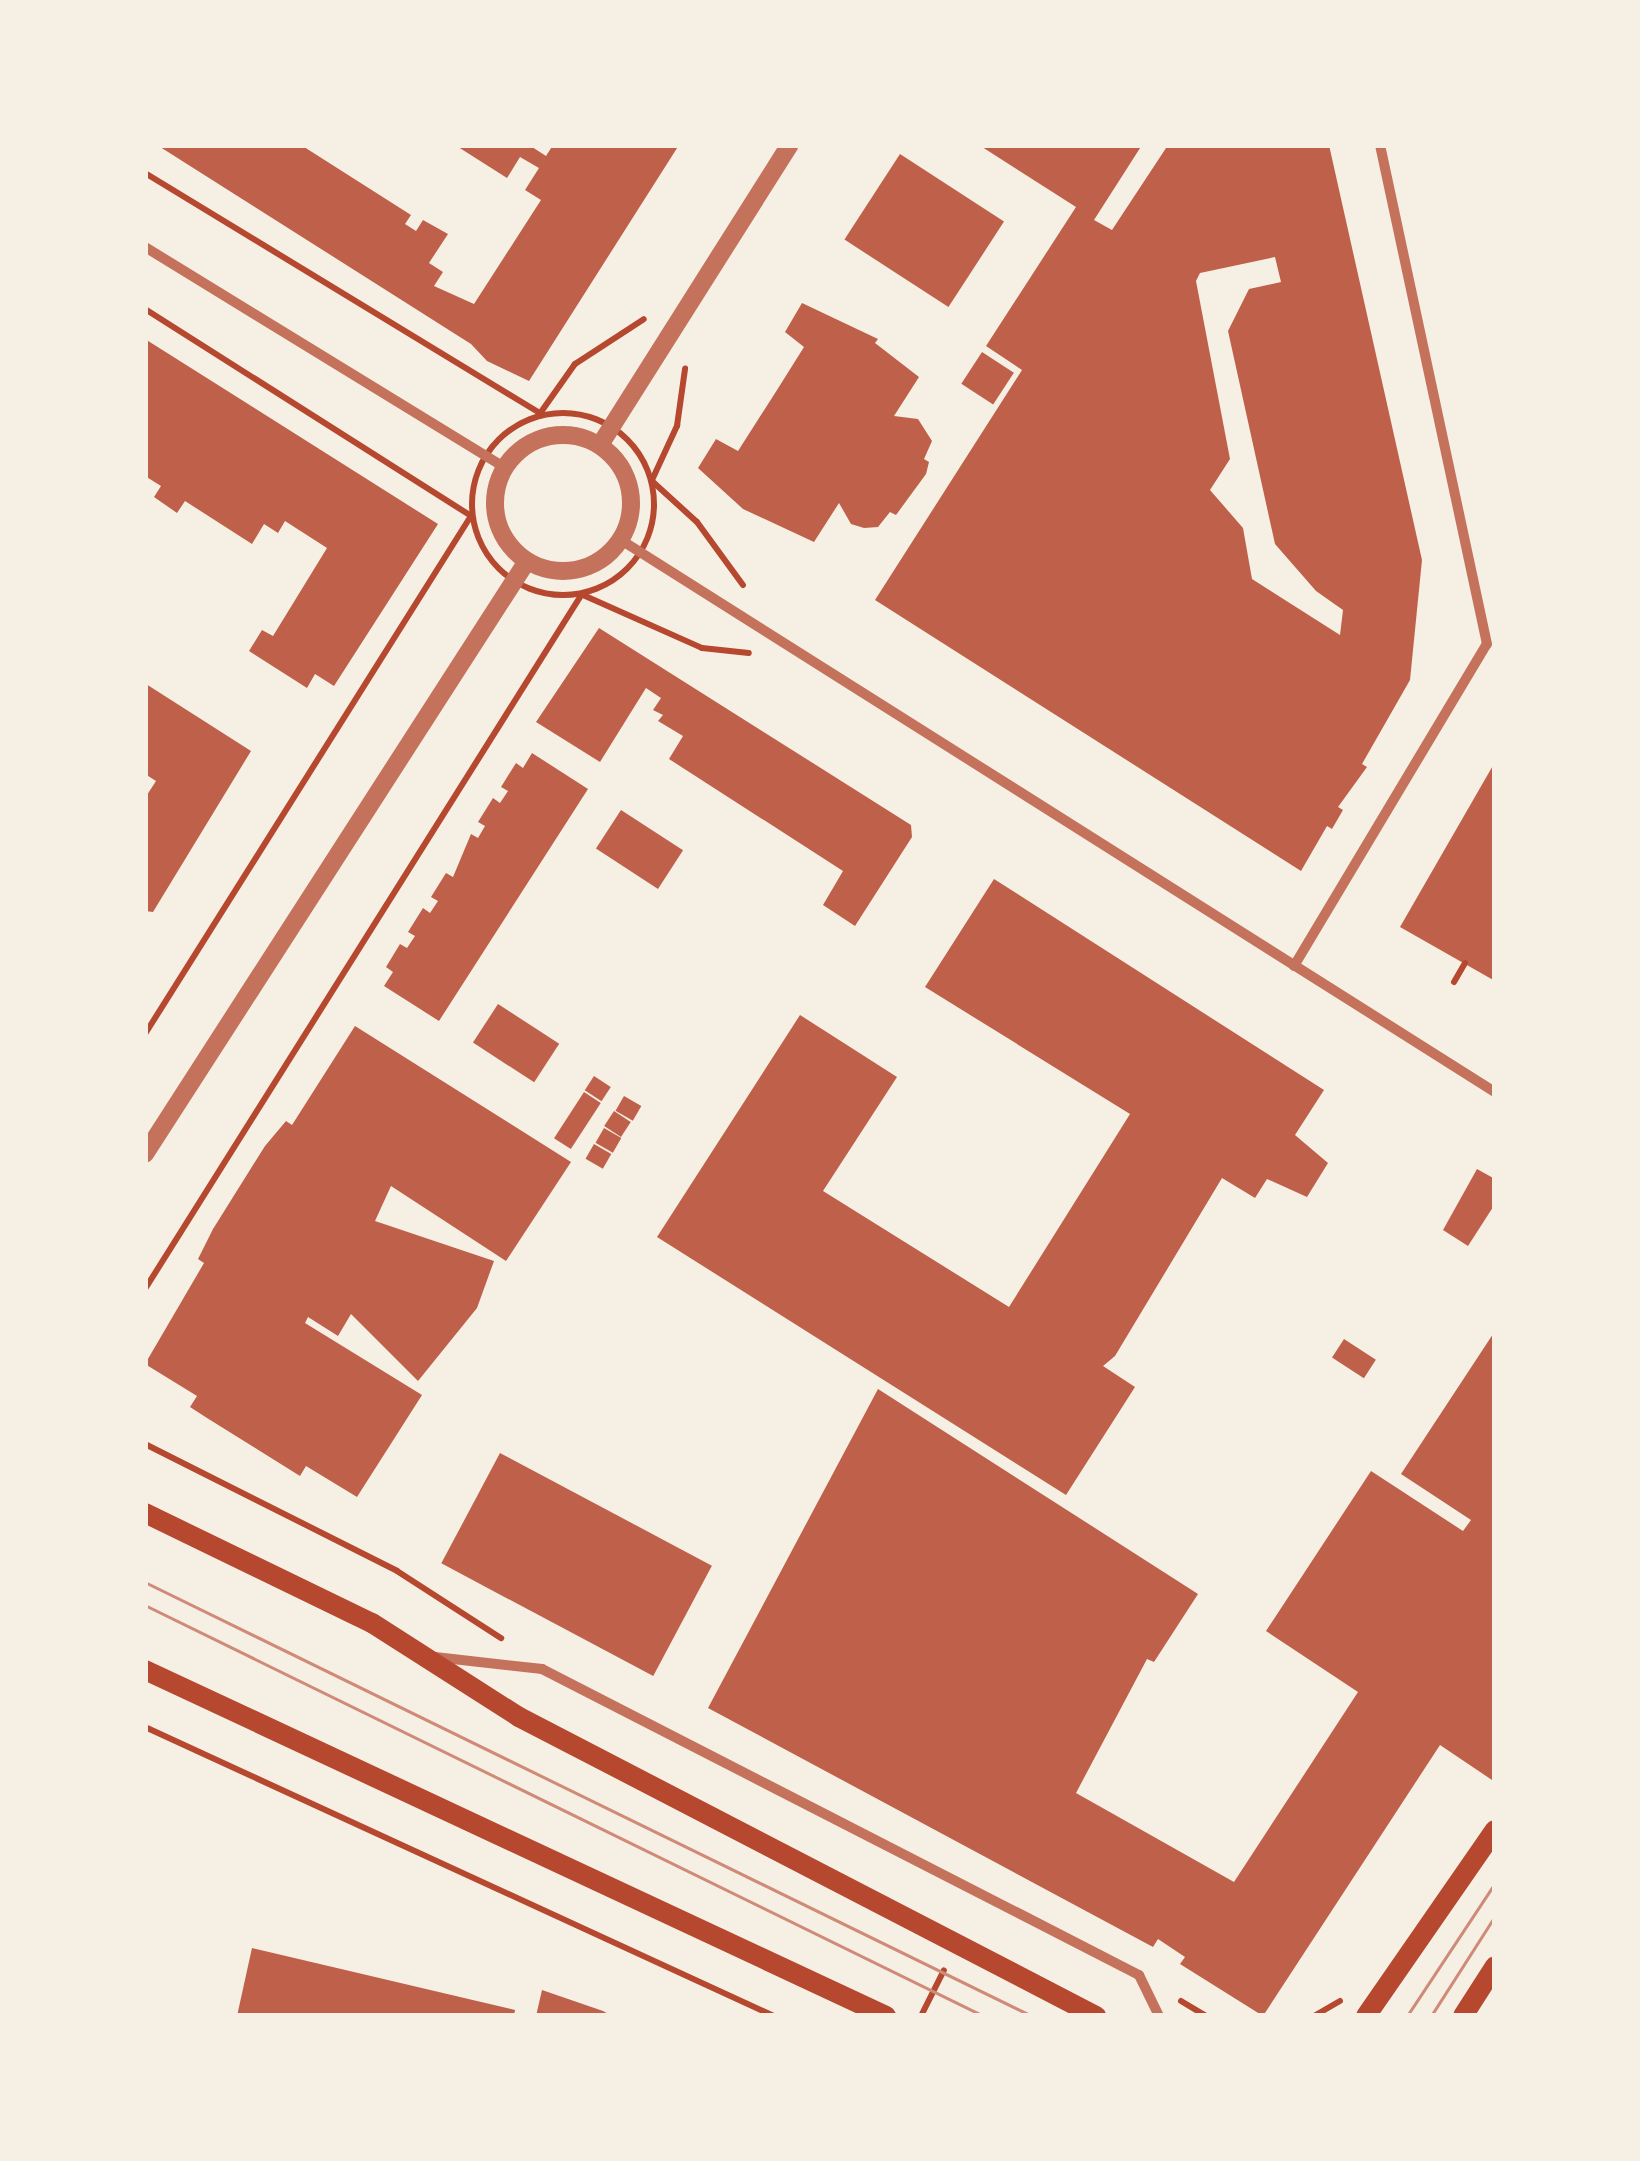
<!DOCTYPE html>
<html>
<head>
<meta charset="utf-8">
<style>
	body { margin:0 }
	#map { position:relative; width:1640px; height:2161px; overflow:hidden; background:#f6efe4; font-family:Lato,sans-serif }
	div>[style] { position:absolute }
	.building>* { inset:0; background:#bf614a; transform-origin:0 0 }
	.path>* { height:6px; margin:-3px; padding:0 3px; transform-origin:3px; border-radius:3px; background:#b5482f }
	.path>.ring { margin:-3px; padding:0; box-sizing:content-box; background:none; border:6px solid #b5482f; border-radius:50% }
	.minor>* { height:10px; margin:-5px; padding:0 5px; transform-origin:5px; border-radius:5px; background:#c5725c }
	.tertiary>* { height:18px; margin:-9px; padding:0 9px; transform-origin:9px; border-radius:9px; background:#c5725c }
	.tertiary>.ring { margin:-9px; padding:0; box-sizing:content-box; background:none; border:18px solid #c5725c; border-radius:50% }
	.secondary>* { height:20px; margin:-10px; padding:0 10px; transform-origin:10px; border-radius:10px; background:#b5482f }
	.tram>* { height:2.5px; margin:-1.25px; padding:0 1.25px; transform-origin:1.25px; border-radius:1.25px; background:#cf8b77 }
	span { translate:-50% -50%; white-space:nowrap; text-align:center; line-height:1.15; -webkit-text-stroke:9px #f6efe4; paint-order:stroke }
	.frame { position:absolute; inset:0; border:148px solid #f6efe4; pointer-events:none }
</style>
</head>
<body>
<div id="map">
	<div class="building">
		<div style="clip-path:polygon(157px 145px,301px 145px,411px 215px,405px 224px,416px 231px,423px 220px,448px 234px,429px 263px,443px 272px,434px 286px,474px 304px,541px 200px,525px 190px,539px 168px,520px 157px,507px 178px,455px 145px,529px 145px,546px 156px,553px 145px,679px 145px,529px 381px,487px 361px,471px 344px)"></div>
		<div style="clip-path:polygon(evenodd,979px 145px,1142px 145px,1094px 220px,1112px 230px,1168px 145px,1329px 145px,1422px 560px,1410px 680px,1362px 764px,1367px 767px,1338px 807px,1343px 810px,1332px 829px,1327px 826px,1301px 871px,875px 600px,1022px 370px,986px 346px,1076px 207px,979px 145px,1275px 257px,1281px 282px,1249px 289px,1228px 331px,1275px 544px,1316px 591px,1343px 610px,1340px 635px,1252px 579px,1243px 528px,1210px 490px,1230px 459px,1196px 281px,1200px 273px,1275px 257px)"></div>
		<div style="left:900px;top:154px;width:124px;height:102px;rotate:33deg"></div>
		<div style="clip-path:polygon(802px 303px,878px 339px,875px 343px,919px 377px,894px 416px,918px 419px,932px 441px,924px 459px,929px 462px,926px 474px,896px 515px,890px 512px,878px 527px,864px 528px,851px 524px,839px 503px,814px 542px,743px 509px,698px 468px,716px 439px,738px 451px,777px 390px,804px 347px,785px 332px)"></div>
		<div style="clip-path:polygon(145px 339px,438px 524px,334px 686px,315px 674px,307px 688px,249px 651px,262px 630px,273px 636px,327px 548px,285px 521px,278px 533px,264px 524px,252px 544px,185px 501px,177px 513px,154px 497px,161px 486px,145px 476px)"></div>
		<div style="left:982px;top:352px;width:38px;height:38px;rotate:33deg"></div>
		<div style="clip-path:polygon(599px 628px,911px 825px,912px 837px,855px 926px,823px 905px,843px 871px,669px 759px,683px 736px,658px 721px,663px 715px,653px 710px,661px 698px,646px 688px,600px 762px,536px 722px)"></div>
		<div style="clip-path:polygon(146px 684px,251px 751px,153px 912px,145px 911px,145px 798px,156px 781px,145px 774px)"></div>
		<div style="clip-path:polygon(532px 753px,588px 789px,439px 1021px,384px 986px,393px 972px,386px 967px,400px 944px,407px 948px,415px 936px,408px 932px,423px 908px,430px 913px,438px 901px,431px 897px,446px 873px,453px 877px,471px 834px,478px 838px,485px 826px,478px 822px,493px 798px,500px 803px,508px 791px,501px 787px,516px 763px,523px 768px)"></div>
		<div style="clip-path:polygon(1495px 762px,1495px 981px,1400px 927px)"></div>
		<div style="left:621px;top:810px;width:74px;height:46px;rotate:33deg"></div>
		<div style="clip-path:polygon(994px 879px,1324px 1090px,1295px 1135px,1328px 1163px,1307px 1197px,1267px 1179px,1255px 1198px,1222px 1178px,1115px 1356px,1103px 1366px,1135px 1387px,1066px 1495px,657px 1237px,800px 1015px,897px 1077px,823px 1191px,1009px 1307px,1130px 1114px,925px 987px)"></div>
		<div style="left:498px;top:1004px;width:73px;height:46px;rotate:33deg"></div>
		<div style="clip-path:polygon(355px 1026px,571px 1162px,506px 1261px,391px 1186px,375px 1221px,494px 1261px,477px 1308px,418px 1381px,351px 1314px,338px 1336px,308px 1317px,305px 1323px,422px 1395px,357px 1497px,306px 1466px,300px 1476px,207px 1418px,190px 1407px,197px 1396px,145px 1364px,204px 1263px,198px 1259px,213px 1229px,265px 1146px,286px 1121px,292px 1125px)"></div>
		<div style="left:594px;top:1076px;width:20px;height:17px;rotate:33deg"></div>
		<div style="left:584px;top:1092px;width:20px;height:55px;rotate:33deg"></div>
		<div style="left:624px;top:1096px;width:20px;height:17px;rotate:30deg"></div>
		<div style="left:614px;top:1111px;width:20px;height:18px;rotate:33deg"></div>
		<div style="left:604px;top:1128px;width:20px;height:17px;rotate:30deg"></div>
		<div style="left:594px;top:1144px;width:20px;height:17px;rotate:30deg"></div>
		<div style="clip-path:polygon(1477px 1169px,1495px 1179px,1495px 1204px,1468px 1246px,1443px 1230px)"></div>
		<div style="clip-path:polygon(1495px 1331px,1495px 1775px,1492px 1780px,1440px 1745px,1263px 2016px,1180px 1964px,1185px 1957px,1158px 1939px,1153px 1947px,708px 1708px,878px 1389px,1198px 1594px,1154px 1662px,1147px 1659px,1076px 1793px,1234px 1882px,1358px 1692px,1266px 1631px,1371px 1471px,1463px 1531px,1471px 1520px,1401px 1474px)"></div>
		<div style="left:1344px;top:1339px;width:38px;height:22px;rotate:33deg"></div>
		<div style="left:500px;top:1453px;width:240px;height:125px;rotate:28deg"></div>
		<div style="clip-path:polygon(252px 1948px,515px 2010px,514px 2016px,237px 2016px)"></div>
		<div style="clip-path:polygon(542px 1990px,603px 2011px,612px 2016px,536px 2016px)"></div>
	</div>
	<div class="path">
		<div style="left:145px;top:173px;width:462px;rotate:31.3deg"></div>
		<div style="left:145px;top:309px;width:386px;rotate:32.4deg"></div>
		<div style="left:541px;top:412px;width:59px;rotate:-54.7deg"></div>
		<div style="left:575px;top:364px;width:82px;rotate:-33.1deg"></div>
		<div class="ring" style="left:472px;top:413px;width:176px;height:176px"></div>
		<div style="left:652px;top:480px;width:60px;rotate:-65.2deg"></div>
		<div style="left:677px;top:426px;width:58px;rotate:-82deg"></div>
		<div style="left:653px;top:482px;width:59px;rotate:42.3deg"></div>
		<div style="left:697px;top:522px;width:78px;rotate:53.9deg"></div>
		<div style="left:583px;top:595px;width:130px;rotate:24deg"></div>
		<div style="left:702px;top:648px;width:47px;rotate:6.1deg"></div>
		<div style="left:1454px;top:982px;width:22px;rotate:-60deg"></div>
		<div style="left:145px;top:1034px;width:612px;rotate:-57.82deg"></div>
		<div style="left:145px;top:1289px;width:821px;rotate:-57.84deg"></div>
		<div style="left:145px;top:1444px;width:282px;rotate:26.7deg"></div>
		<div style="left:397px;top:1571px;width:124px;rotate:32.8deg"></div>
		<div style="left:145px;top:1727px;width:692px;rotate:24.68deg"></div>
		<div style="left:1181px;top:2001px;width:29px;rotate:31deg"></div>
		<div style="left:921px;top:2016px;width:51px;rotate:-63.4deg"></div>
		<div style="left:1314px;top:2016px;width:30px;rotate:-30deg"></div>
	</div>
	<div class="minor">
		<div style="left:145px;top:247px;width:421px;rotate:31.5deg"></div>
		<div style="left:621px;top:540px;width:1034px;rotate:32.28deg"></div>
		<div style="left:1294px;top:966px;width:375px;rotate:-59.1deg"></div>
		<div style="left:1487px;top:644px;width:510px;rotate:-102.1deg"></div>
		<div style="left:435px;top:1657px;width:108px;rotate:6.4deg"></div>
		<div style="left:542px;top:1669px;width:671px;rotate:27.14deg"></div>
		<div style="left:1139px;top:1975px;width:46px;rotate:64deg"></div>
	</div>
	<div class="tertiary">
		<div class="ring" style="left:495px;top:435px;width:118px;height:118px"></div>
		<div style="left:600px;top:445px;width:355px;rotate:-57.7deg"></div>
		<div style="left:145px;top:1154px;width:705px;rotate:-57.21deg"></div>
	</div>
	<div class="secondary">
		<div style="left:145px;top:1513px;width:252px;rotate:25.9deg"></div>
		<div style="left:372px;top:1623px;width:174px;rotate:32.6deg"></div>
		<div style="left:519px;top:1717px;width:650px;rotate:27.39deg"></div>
		<div style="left:145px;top:1670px;width:818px;rotate:25.03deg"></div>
		<div style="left:1366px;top:2016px;width:226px;rotate:-55.3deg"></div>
		<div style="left:1463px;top:2016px;width:59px;rotate:-57.4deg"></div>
	</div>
	<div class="tram">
		<div style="left:145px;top:1582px;width:987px;rotate:26.07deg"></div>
		<div style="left:145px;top:1605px;width:934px;rotate:26.1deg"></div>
		<div style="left:1407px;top:2016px;width:159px;rotate:-56.5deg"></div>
		<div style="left:1431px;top:2016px;width:119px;rotate:-57.4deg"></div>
	</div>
	<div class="frame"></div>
</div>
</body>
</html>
